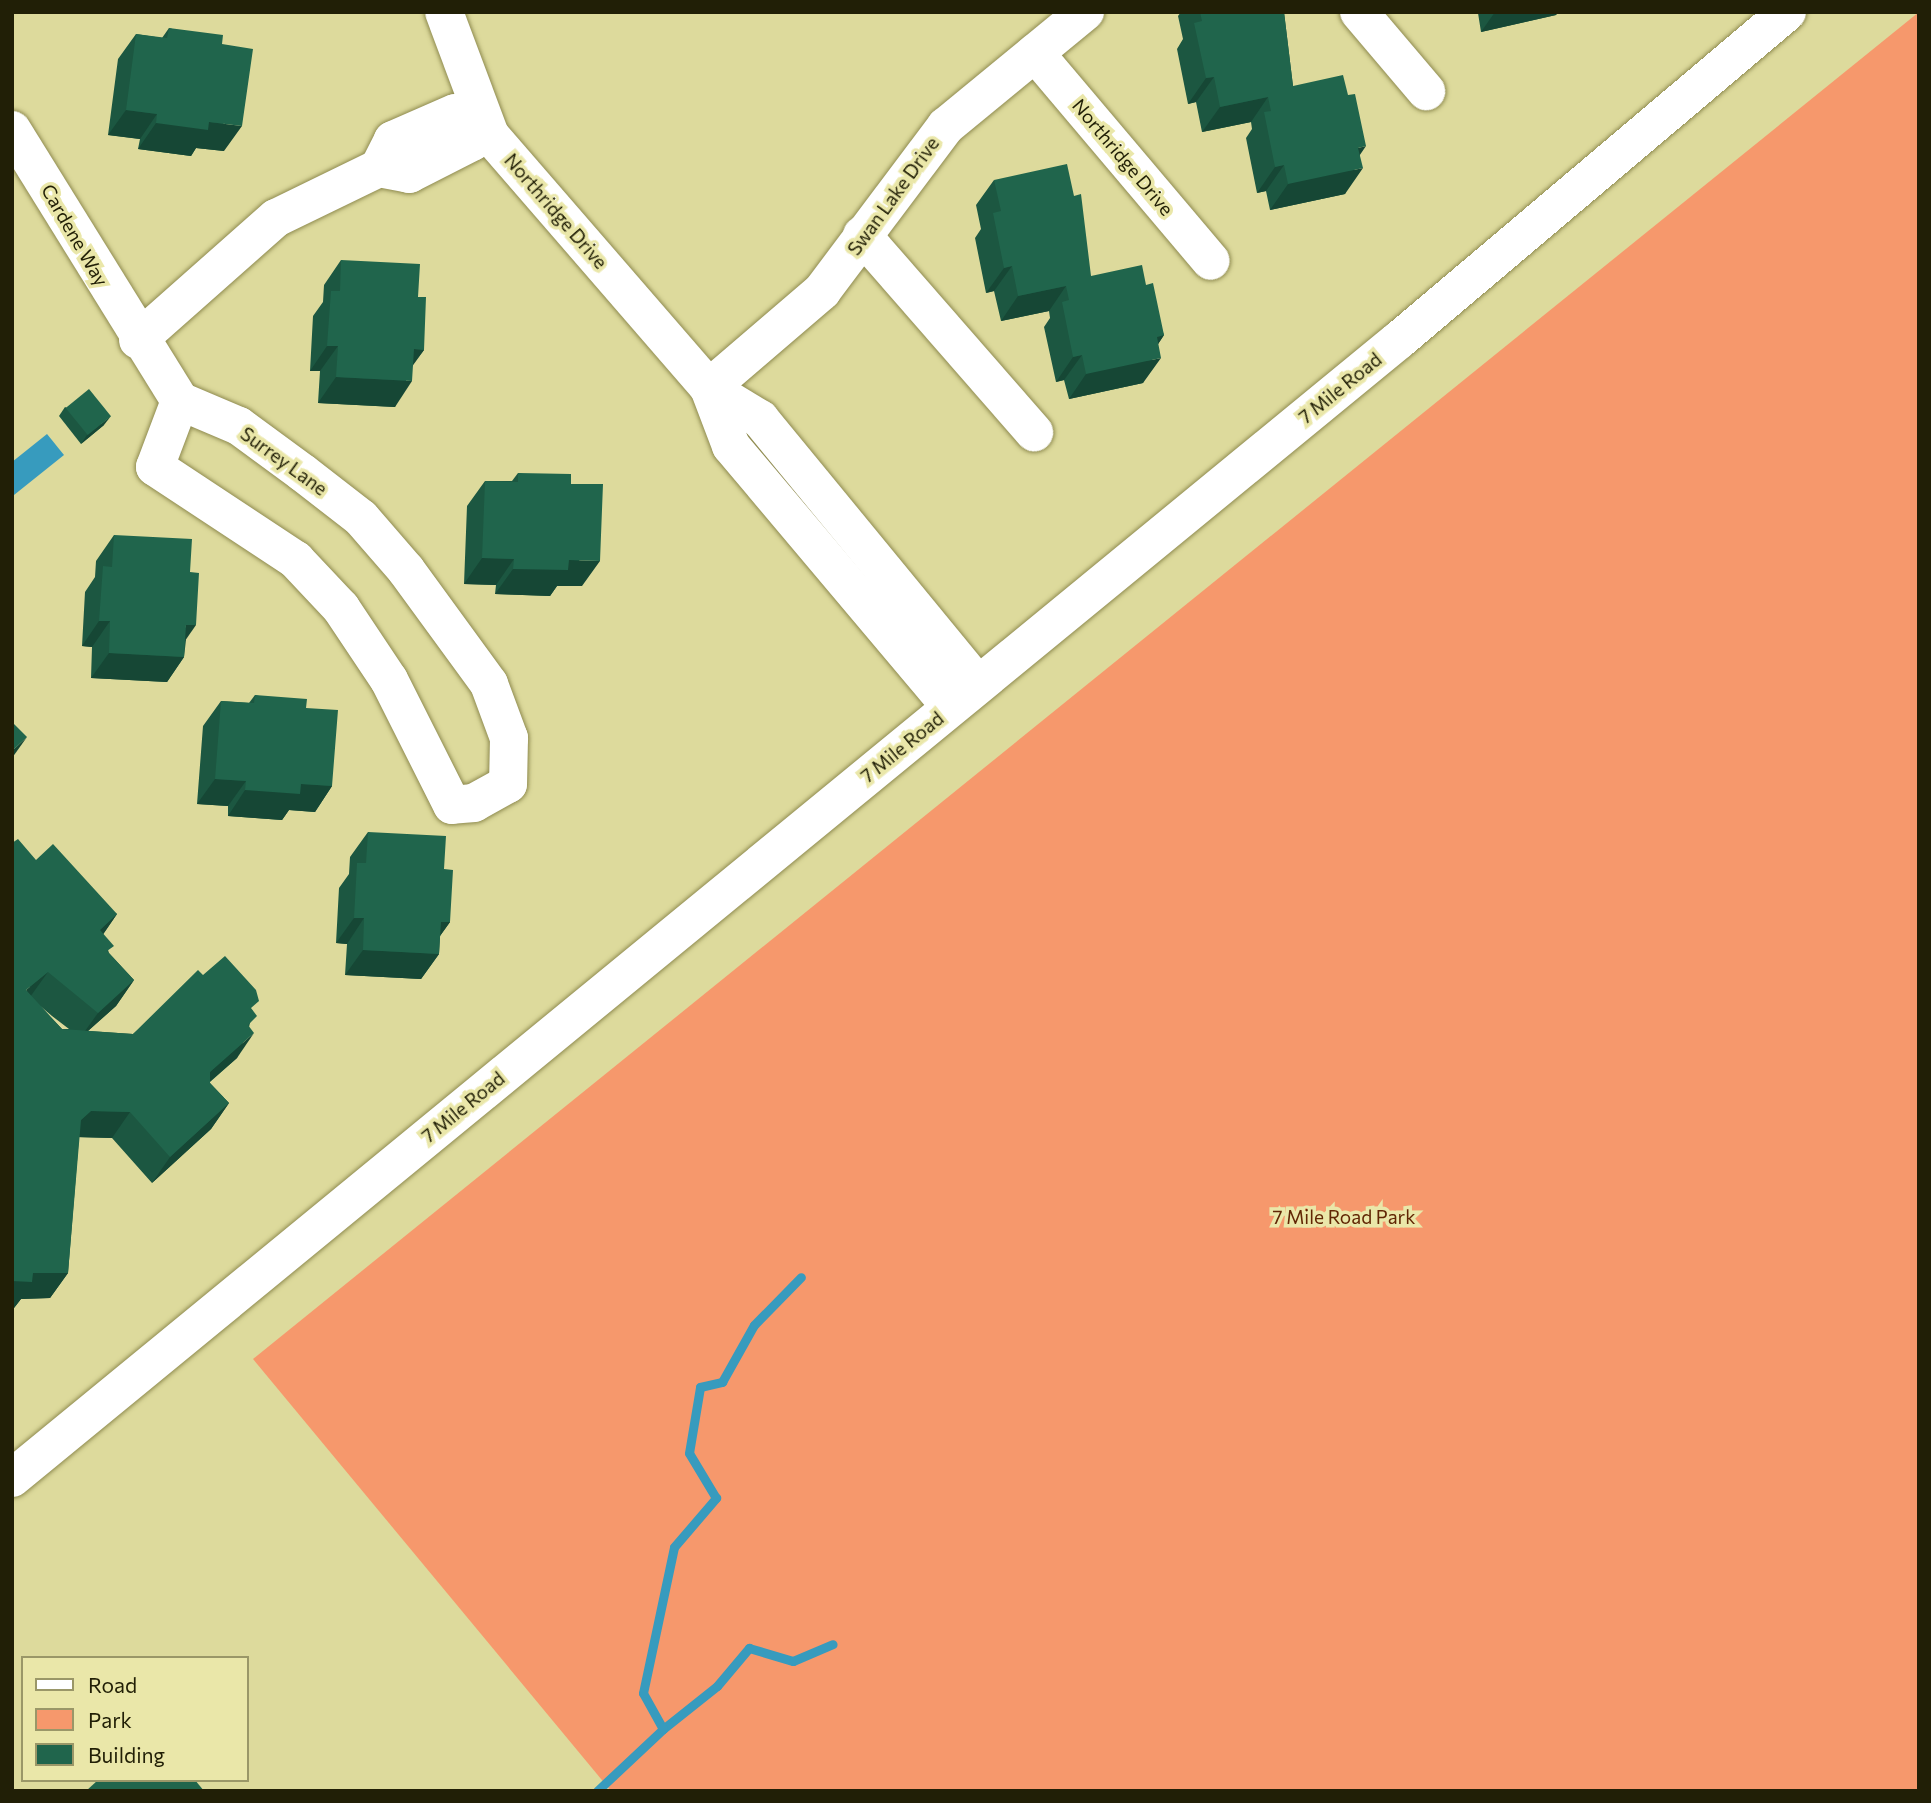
<!DOCTYPE html>
<html>
<head>
<meta charset="utf-8">
<style>
	body { margin:0 }
	#map { position:relative; width:1931px; height:1803px; overflow:hidden; background:#ddda9c; font-family:Commissioner,sans-serif }
	div>[style] { position:absolute }
	.green>* { inset:0; background:#f6986c }
	.water>* { inset:0; background:#379bbe }
	.stream>* { height:9px; margin:-4.5px; padding:0 4.5px; transform-origin:4.5px; border-radius:4.5px; background:#379bbe }
	.roads { filter:drop-shadow(0 0 2px #8f8b50) drop-shadow(0 0 2px #8f8b50) }
	.minor>* { height:38px; margin:-19px; padding:0 19px; transform-origin:19px; border-radius:19px; background:#fff }
	.wall>* { inset:0; background:#1c5741 }
	.shaded-wall>* { inset:0; background:#164735 }
	.building>* { inset:0; background:#20654c; transform-origin:0 0 }
	span { translate:-50% -50%; white-space:nowrap; text-align:center; line-height:1.15; -webkit-text-stroke:7px #eae7a9; paint-order:stroke }
	.street-label { font-size:19px; color:#211f06 }
	.park-label { font-size:19px; color:#612604 }
	.frame { position:absolute; inset:0; border:14px solid #211f06; pointer-events:none }
	.legend { position:absolute; left:21px; top:1656px; width:228px; height:126px; box-sizing:border-box; background:#eae7a9; border:2px solid #9a9768; margin:0; padding:9px 12px; list-style:none; font-size:21px; color:#211f06 }
	.legend li { display:flex; align-items:center; gap:14px; height:35px }
	.legend b { width:35px; border:2px solid #9a9768 }
</style>
</head>
<body>
<div id="map">
	<div class="green">
		<div style="clip-path:polygon(1919px 12px,1919px 1791px,611px 1791px,253px 1359px)"></div>
	</div>
	<div class="water">
		<div style="clip-path:polygon(47px 434px,64px 455px,14px 495px,12px 462px)"></div>
	</div>
	<div class="stream">
		<div style="left:663px;top:1729px;width:69px;rotate:-38.5deg"></div>
		<div style="left:717px;top:1686px;width:50px;rotate:-49.9deg"></div>
		<div style="left:749px;top:1648px;width:46px;rotate:16.5deg"></div>
		<div style="left:793px;top:1661px;width:43px;rotate:-23deg"></div>
		<div style="left:597px;top:1791px;width:91px;rotate:-43.2deg"></div>
		<div style="left:663px;top:1729px;width:41px;rotate:-119.1deg"></div>
		<div style="left:643px;top:1693px;width:149px;rotate:-78deg"></div>
		<div style="left:674px;top:1547px;width:65px;rotate:-49.4deg"></div>
		<div style="left:716px;top:1498px;width:52px;rotate:-121deg"></div>
		<div style="left:689px;top:1453px;width:67px;rotate:-80.5deg"></div>
		<div style="left:700px;top:1387px;width:23px;rotate:-13deg"></div>
		<div style="left:722px;top:1382px;width:65px;rotate:-60.7deg"></div>
		<div style="left:754px;top:1325px;width:67px;rotate:-45.6deg"></div>
	</div>
	<div class="roads">
		<div class="minor">
			<div style="left:444px;top:12px;width:131px;rotate:69.5deg"></div>
			<div style="left:490px;top:135px;width:335px;rotate:49.1deg"></div>
			<div style="left:709px;top:388px;width:60px;rotate:31.3deg"></div>
			<div style="left:760px;top:419px;width:343px;rotate:50.6deg"></div>
			<div style="left:1359px;top:12px;width:104px;rotate:49.7deg"></div>
			<div style="left:1035px;top:53px;width:272px;rotate:49.8deg"></div>
			<div style="left:12px;top:130px;width:319px;rotate:58.2deg"></div>
			<div style="left:180px;top:401px;width:64px;rotate:23deg"></div>
			<div style="left:239px;top:426px;width:79px;rotate:36.3deg"></div>
			<div style="left:303px;top:473px;width:73px;rotate:37.8deg"></div>
			<div style="left:361px;top:518px;width:69px;rotate:49.1deg"></div>
			<div style="left:406px;top:570px;width:141px;rotate:53.9deg"></div>
			<div style="left:489px;top:684px;width:58px;rotate:69.7deg"></div>
			<div style="left:509px;top:738px;width:46px;rotate:91.2deg"></div>
			<div style="left:508px;top:784px;width:39px;rotate:151deg"></div>
			<div style="left:474px;top:803px;width:22px;rotate:175deg"></div>
			<div style="left:452px;top:805px;width:140px;rotate:-116.7deg"></div>
			<div style="left:389px;top:680px;width:87px;rotate:-123.7deg"></div>
			<div style="left:341px;top:608px;width:66px;rotate:-133.2deg"></div>
			<div style="left:296px;top:560px;width:169px;rotate:-146.6deg"></div>
			<div style="left:155px;top:467px;width:71px;rotate:-69.3deg"></div>
			<div style="left:862px;top:235px;width:262px;rotate:48.9deg"></div>
			<div style="left:138px;top:340px;width:184px;rotate:-41.5deg"></div>
			<div style="left:276px;top:218px;width:114px;rotate:-25.9deg"></div>
			<div style="left:379px;top:168px;width:31px;rotate:11deg"></div>
			<div style="left:409px;top:174px;width:71px;rotate:-26.9deg"></div>
			<div style="left:472px;top:142px;width:26px;rotate:-69deg"></div>
			<div style="left:481px;top:118px;width:26px;rotate:-169deg"></div>
			<div style="left:455px;top:113px;width:68px;rotate:156.5deg"></div>
			<div style="left:393px;top:140px;width:31px;rotate:117deg"></div>
			<div style="left:709px;top:388px;width:149px;rotate:-40.6deg"></div>
			<div style="left:822px;top:291px;width:206px;rotate:-53.1deg"></div>
			<div style="left:946px;top:126px;width:180px;rotate:-39.4deg"></div>
			<div style="left:709px;top:388px;width:62px;rotate:69.2deg"></div>
			<div style="left:731px;top:446px;width:341px;rotate:49.9deg"></div>
			<div style="left:12px;top:1478px;width:1794px;rotate:-39.37deg"></div>
			<div style="left:1399px;top:340px;width:508px;rotate:-40.21deg"></div>
		</div>
	</div>
	<div class="wall">
		<div style="clip-path:polygon(1181px 12px,1284px 12px,1293px 86px,1360px 155px,1345px 194px,1270px 210px,1266px 191px,1257px 193px,1246px 138px,1252px 129px,1251px 122px,1202px 132px,1196px 102px,1188px 104px,1177px 49px,1183px 39px,1178px 16px)"></div>
		<div style="clip-path:polygon(1468px 12px,1558px 12px,1556px 15px,1481px 32px,1478px 13px,1468px 14px)"></div>
		<div style="clip-path:polygon(169px 28px,222px 44px,224px 151px,196px 148px,191px 156px,138px 149px,140px 139px,108px 135px,118px 59px,136px 34px,162px 38px)"></div>
		<div style="clip-path:polygon(994px 180px,1091px 276px,1146px 285px,1164px 335px,1158px 344px,1143px 383px,1069px 399px,1064px 380px,1056px 382px,1044px 327px,1050px 318px,1049px 311px,1001px 321px,994px 291px,986px 293px,975px 238px,981px 229px,976px 205px)"></div>
		<div style="clip-path:polygon(341px 260px,418px 297px,424px 350px,413px 364px,395px 407px,318px 403px,320px 371px,310px 371px,313px 316px,323px 302px,324px 285px)"></div>
		<div style="clip-path:polygon(65px 407px,104px 425px,81px 444px,59px 416px)"></div>
		<div style="clip-path:polygon(518px 473px,571px 484px,582px 586px,557px 586px,550px 596px,495px 594px,496px 585px,464px 584px,467px 506px,485px 481px,512px 481px)"></div>
		<div style="clip-path:polygon(114px 535px,186px 640px,184px 657px,167px 682px,91px 678px,92px 647px,82px 646px,85px 592px,95px 577px,96px 561px)"></div>
		<div style="clip-path:polygon(255px 695px,306px 708px,332px 786px,315px 812px,289px 810px,282px 820px,228px 816px,228px 806px,197px 804px,203px 726px,221px 701px,249px 703px)"></div>
		<div style="clip-path:polygon(368px 832px,444px 869px,450px 922px,440px 936px,439px 954px,421px 979px,345px 975px,347px 944px,336px 943px,339px 888px,349px 874px,350px 857px)"></div>
		<div style="clip-path:polygon(evenodd,36px 860px,117px 914px,103px 934px,109px 953px,134px 980px,116px 1006px,88px 1031px,133px 1034px,203px 975px,253px 1011px,249px 1027px,237px 1058px,210px 1082px,210px 1083px,229px 1103px,211px 1129px,152px 1183px,112px 1138px,79px 1137px,68px 1273px,50px 1298px,21px 1299px,14px 1308px,36px 860px,39px 1005px,52px 1016px,69px 1029px,62px 1029px,39px 1005px)"></div>
	</div>
	<div class="shaded-wall">
		<div style="clip-path:polygon(1495px 12px,1558px 12px,1556px 15px,1481px 32px)"></div>
		<div style="clip-path:polygon(1214px 77px,1196px 102px,1188px 104px,1206px 78px)"></div>
		<div style="clip-path:polygon(1268px 97px,1251px 122px,1202px 132px,1220px 107px)"></div>
		<div style="clip-path:polygon(126px 110px,157px 114px,140px 139px,108px 135px)"></div>
		<div style="clip-path:polygon(209px 122px,242px 126px,224px 151px,196px 148px,191px 156px,138px 149px,156px 123px)"></div>
		<div style="clip-path:polygon(1366px 146px,1349px 171px,1363px 168px,1345px 194px,1270px 210px,1288px 184px,1358px 148px)"></div>
		<div style="clip-path:polygon(1284px 165px,1266px 191px,1257px 193px,1275px 167px)"></div>
		<div style="clip-path:polygon(1012px 266px,994px 291px,986px 293px,1004px 268px)"></div>
		<div style="clip-path:polygon(1066px 286px,1049px 311px,1001px 321px,1018px 296px)"></div>
		<div style="clip-path:polygon(1164px 335px,1147px 361px,1161px 358px,1143px 383px,1069px 399px,1086px 374px,1157px 337px)"></div>
		<div style="clip-path:polygon(327px 346px,338px 346px,320px 371px,310px 371px)"></div>
		<div style="clip-path:polygon(414px 349px,424px 350px,406px 375px)"></div>
		<div style="clip-path:polygon(1082px 355px,1064px 380px,1056px 382px,1073px 357px)"></div>
		<div style="clip-path:polygon(336px 377px,412px 381px,395px 407px,318px 403px)"></div>
		<div style="clip-path:polygon(111px 416px,104px 425px,81px 444px,87px 435px)"></div>
		<div style="clip-path:polygon(482px 558px,514px 559px,496px 585px,464px 584px)"></div>
		<div style="clip-path:polygon(569px 560px,600px 561px,582px 586px,557px 586px,550px 596px,495px 594px,513px 569px)"></div>
		<div style="clip-path:polygon(99px 621px,110px 621px,92px 647px,82px 646px)"></div>
		<div style="clip-path:polygon(186px 625px,196px 625px,178px 651px)"></div>
		<div style="clip-path:polygon(109px 653px,184px 657px,167px 682px,91px 678px)"></div>
		<div style="clip-path:polygon(27px 737px,12px 758px,12px 751px)"></div>
		<div style="clip-path:polygon(215px 779px,246px 781px,228px 806px,197px 804px)"></div>
		<div style="clip-path:polygon(301px 784px,332px 786px,315px 812px,289px 810px,282px 820px,228px 816px,245px 790px)"></div>
		<div style="clip-path:polygon(117px 914px,100px 939px,100px 930px)"></div>
		<div style="clip-path:polygon(354px 918px,364px 918px,347px 944px,336px 943px)"></div>
		<div style="clip-path:polygon(441px 922px,450px 922px,432px 947px)"></div>
		<div style="clip-path:polygon(363px 950px,439px 954px,421px 979px,345px 975px)"></div>
		<div style="clip-path:polygon(48px 972px,30px 997px,26px 990px)"></div>
		<div style="clip-path:polygon(134px 980px,116px 1006px,80px 1038px,98px 1013px)"></div>
		<div style="clip-path:polygon(254px 1033px,237px 1058px,192px 1097px,210px 1072px)"></div>
		<div style="clip-path:polygon(229px 1103px,211px 1129px,152px 1183px,170px 1157px)"></div>
		<div style="clip-path:polygon(91px 1111px,130px 1112px,112px 1138px,73px 1137px,81px 1120px)"></div>
		<div style="clip-path:polygon(33px 1273px,68px 1273px,50px 1298px,21px 1299px,14px 1308px,12px 1307px,12px 1281px)"></div>
	</div>
	<div class="building">
		<div style="clip-path:polygon(1200px 12px,1284px 12px,1293px 86px,1343px 75px,1348px 95px,1355px 94px,1366px 146px,1358px 148px,1363px 168px,1288px 184px,1284px 165px,1275px 167px,1264px 112px,1271px 111px,1268px 97px,1220px 107px,1214px 77px,1206px 78px,1194px 23px,1202px 21px)"></div>
		<div style="clip-path:polygon(169px 28px,223px 35px,222px 44px,253px 49px,242px 126px,209px 122px,208px 130px,156px 123px,157px 114px,126px 110px,136px 34px,167px 38px)"></div>
		<div style="clip-path:polygon(1067px 164px,1074px 196px,1081px 194px,1091px 276px,1142px 265px,1146px 285px,1153px 283px,1164px 335px,1157px 337px,1161px 358px,1086px 374px,1082px 355px,1073px 357px,1062px 302px,1069px 300px,1066px 286px,1018px 296px,1012px 266px,1004px 268px,993px 213px,1001px 211px,994px 180px)"></div>
		<div style="clip-path:polygon(341px 260px,420px 264px,418px 297px,426px 297px,424px 350px,414px 349px,412px 381px,336px 377px,338px 346px,327px 346px,331px 291px,340px 291px)"></div>
		<div style="left:89px;top:389px;width:35px;height:30px;rotate:51deg"></div>
		<div style="clip-path:polygon(518px 473px,571px 474px,571px 484px,603px 484px,600px 561px,569px 560px,568px 570px,513px 569px,514px 559px,482px 558px,485px 481px,518px 482px)"></div>
		<div style="clip-path:polygon(114px 535px,192px 539px,190px 572px,199px 573px,196px 625px,186px 625px,184px 657px,109px 653px,110px 621px,99px 621px,103px 566px,112px 567px)"></div>
		<div style="clip-path:polygon(255px 695px,307px 699px,306px 708px,338px 710px,332px 786px,301px 784px,300px 794px,245px 790px,246px 781px,215px 779px,221px 701px,254px 703px)"></div>
		<div style="clip-path:polygon(12px 722px,27px 737px,12px 751px)"></div>
		<div style="clip-path:polygon(368px 832px,446px 836px,444px 869px,453px 870px,450px 922px,441px 922px,439px 954px,363px 950px,364px 918px,354px 918px,357px 863px,366px 863px)"></div>
		<div style="clip-path:polygon(18px 839px,36px 860px,53px 844px,117px 914px,100px 930px,114px 946px,107px 951px,134px 980px,98px 1013px,48px 972px,26px 990px,62px 1029px,133px 1034px,198px 970px,203px 975px,225px 956px,256px 990px,259px 1001px,251px 1008px,257px 1016px,248px 1025px,254px 1033px,210px 1072px,210px 1083px,229px 1103px,170px 1157px,130px 1112px,91px 1111px,81px 1120px,68px 1273px,33px 1273px,32px 1282px,12px 1281px,12px 843px)"></div>
		<div style="clip-path:polygon(98px 1780px,195px 1780px,204px 1791px,86px 1791px)"></div>
	</div>
	<div class="street-label">
		<span style="left:1123px;top:157px;rotate:50deg">Northridge Drive</span>
		<span style="left:893px;top:196px;rotate:-54deg">Swan Lake Drive</span>
		<span style="left:556px;top:211px;rotate:49deg">Northridge Drive</span>
		<span style="left:75px;top:235px;rotate:60deg">Cardene Way</span>
		<span style="left:1340px;top:388px;rotate:-39deg">7 Mile Road</span>
		<span style="left:284px;top:461px;rotate:36deg">Surrey Lane</span>
		<span style="left:902px;top:747px;rotate:-39deg">7 Mile Road</span>
		<span style="left:463px;top:1107px;rotate:-39deg">7 Mile Road</span>
	</div>
	<div class="park-label">
		<span style="left:1344px;top:1217px">7 Mile Road Park</span>
	</div>
	<div class="frame"></div>
	<ul class="legend">
	<li><b style="height:9px;background:#fff"></b>Road</li>
	<li><b style="height:19px;background:#f6986c"></b>Park</li>
	<li><b style="height:19px;background:#20654c"></b>Building</li>
	</ul>
</div>
</body>
</html>
